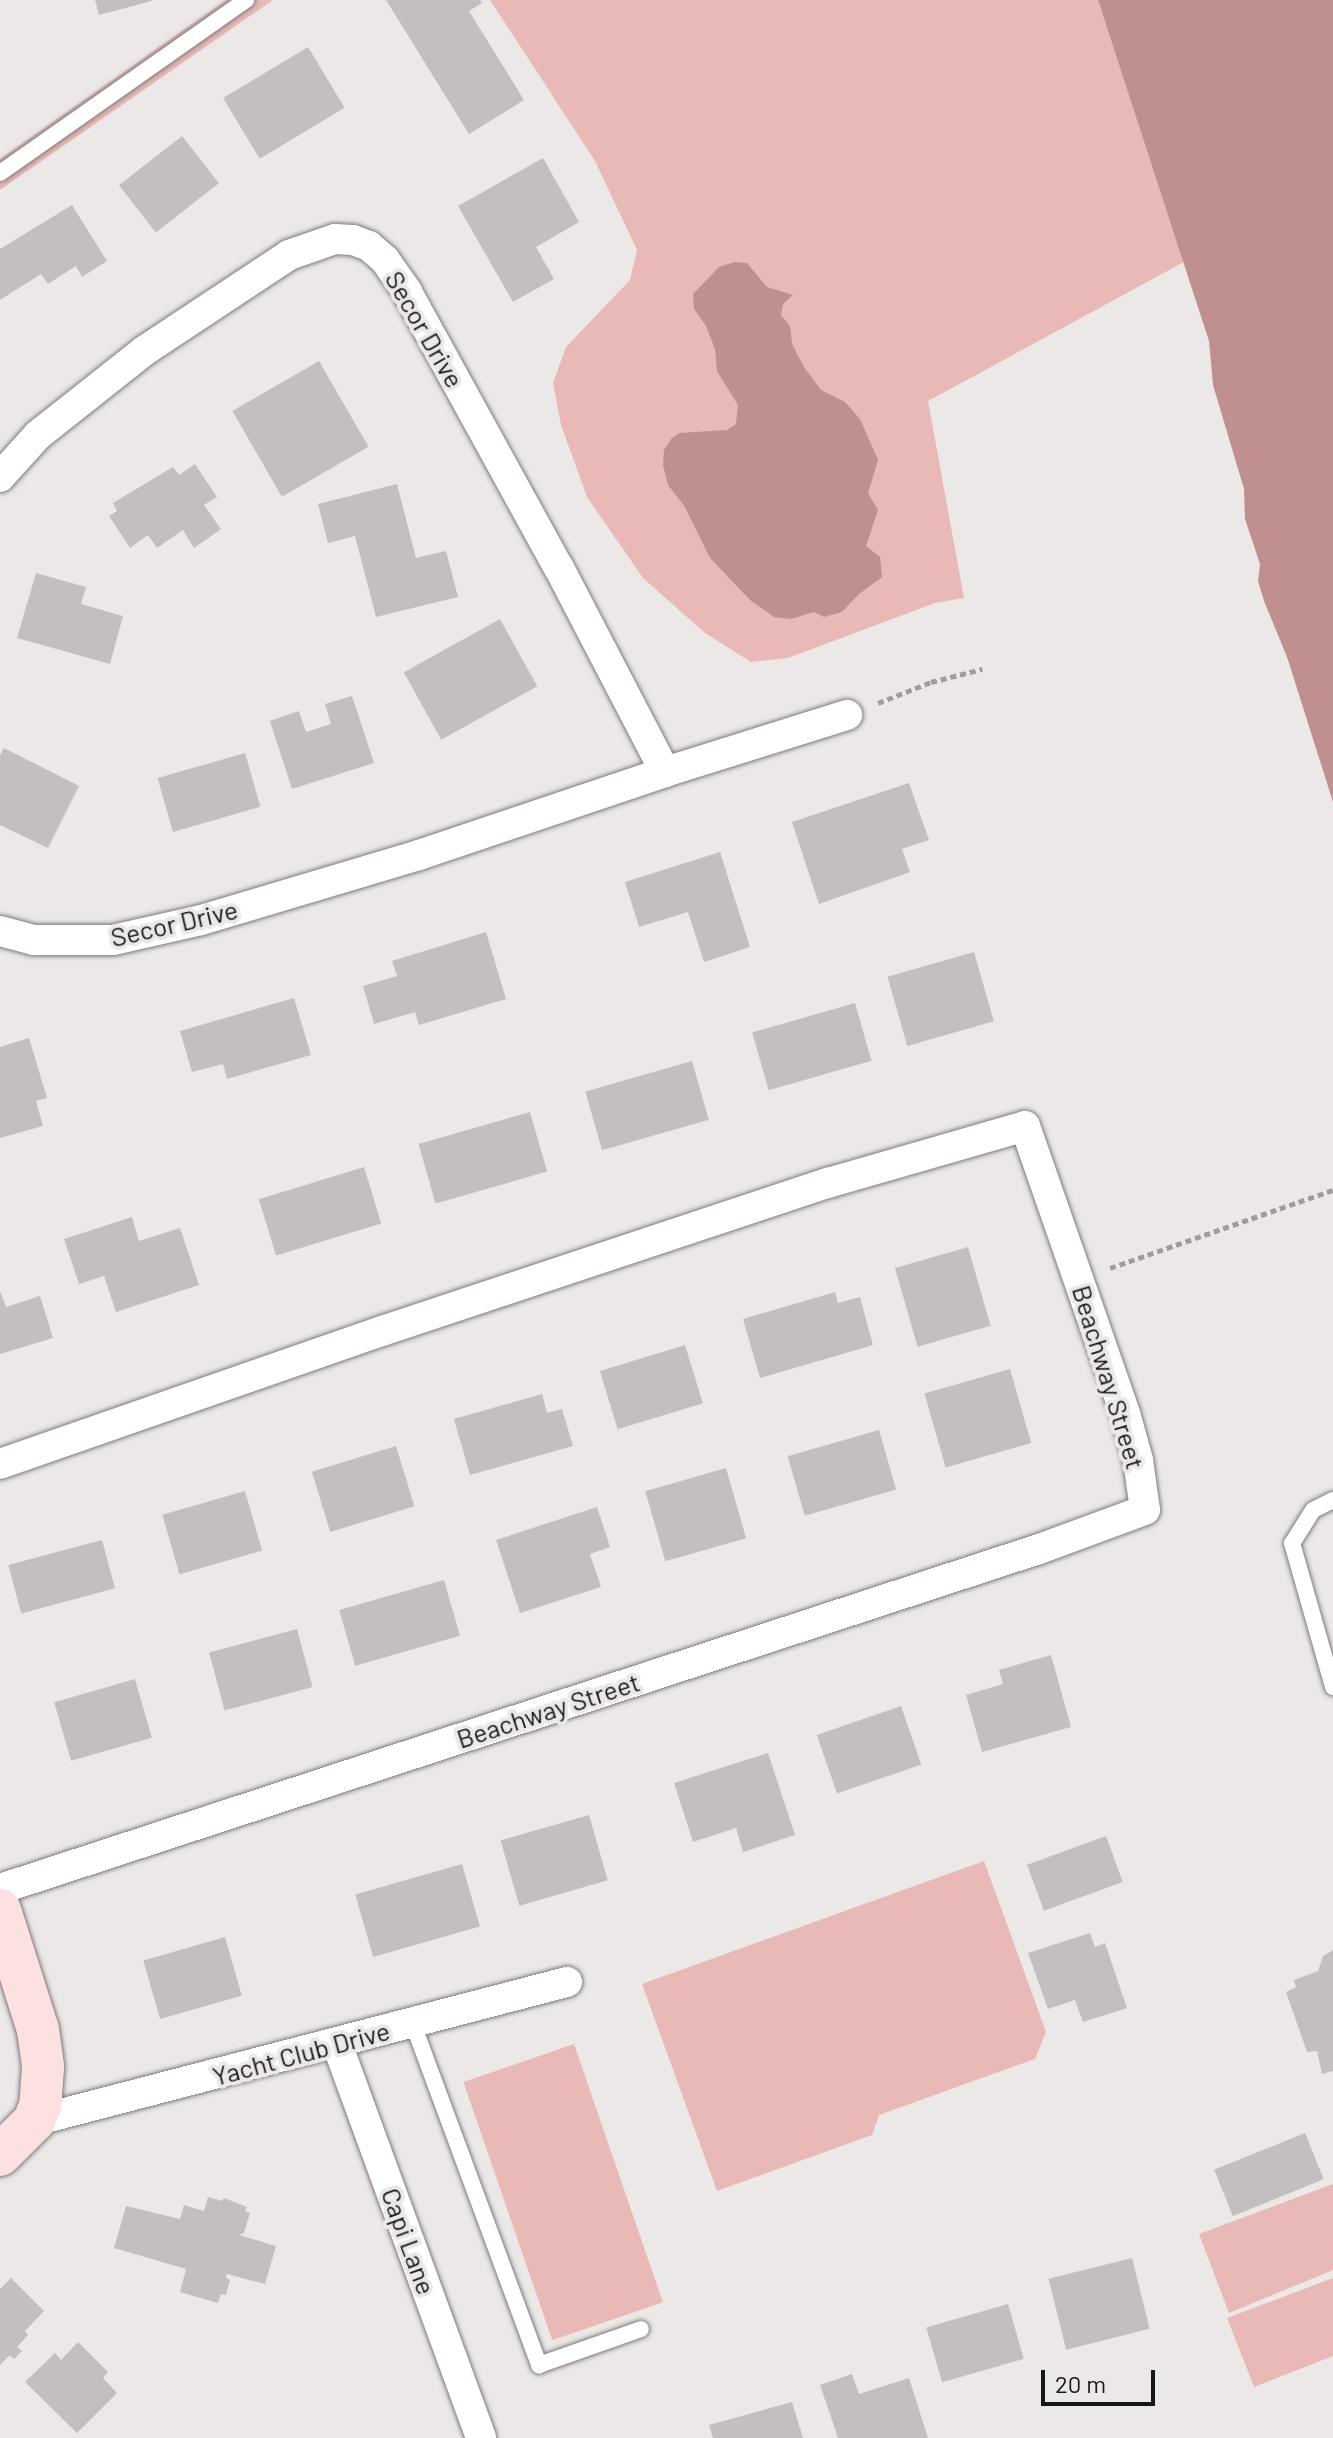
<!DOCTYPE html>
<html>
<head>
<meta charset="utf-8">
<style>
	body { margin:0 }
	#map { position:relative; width:1333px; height:2438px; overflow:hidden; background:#ede8e8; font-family:Barlow,sans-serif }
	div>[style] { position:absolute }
	.green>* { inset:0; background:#e9b9b7; transform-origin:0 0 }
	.water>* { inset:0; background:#bf908f }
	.building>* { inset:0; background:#c3bfbf; transform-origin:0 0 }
	.path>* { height:5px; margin-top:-2.5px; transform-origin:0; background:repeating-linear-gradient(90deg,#a09c9c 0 6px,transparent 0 10px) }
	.roads { filter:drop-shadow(0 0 2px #7f7b7b) drop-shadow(0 0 2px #7f7b7b) }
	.lane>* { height:16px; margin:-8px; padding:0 8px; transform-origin:8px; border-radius:8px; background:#fff }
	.street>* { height:30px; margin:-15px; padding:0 15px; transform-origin:15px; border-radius:15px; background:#fff }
	.secondary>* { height:42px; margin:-21px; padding:0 21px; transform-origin:21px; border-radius:21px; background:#fde0e0 }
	span { translate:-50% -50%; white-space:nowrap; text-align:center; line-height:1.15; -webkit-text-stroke:8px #ede8e8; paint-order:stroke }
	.street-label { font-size:26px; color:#181717 }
	.scale { position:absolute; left:1041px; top:2370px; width:114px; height:36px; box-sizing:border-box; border:4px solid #181717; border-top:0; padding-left:10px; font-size:24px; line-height:28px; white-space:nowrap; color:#181717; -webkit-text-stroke:6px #ede8e8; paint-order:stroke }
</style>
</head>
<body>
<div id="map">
	<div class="green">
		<div style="clip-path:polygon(226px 0,273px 0,0 190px,0 159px)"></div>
		<div style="clip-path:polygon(490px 0,1098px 0,1184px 262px,928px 401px,964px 598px,935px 603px,788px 658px,751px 662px,705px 633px,643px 578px,587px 497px,561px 425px,553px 383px,566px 347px,630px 280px,637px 250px,595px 161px)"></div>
		<div style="clip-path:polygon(984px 1861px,1046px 2032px,1035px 2059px,879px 2115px,872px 2135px,717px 2191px,642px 1984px)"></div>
		<div style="left:574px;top:2044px;width:273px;height:117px;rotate:71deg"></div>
		<div style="clip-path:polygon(1333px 2184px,1333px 2270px,1229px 2313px,1199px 2234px)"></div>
		<div style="clip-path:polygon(1333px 2278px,1333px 2356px,1254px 2387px,1227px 2318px)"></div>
	</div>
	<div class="water">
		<div style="clip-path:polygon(1098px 0,1333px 0,1333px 802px,1287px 657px,1264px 601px,1258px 581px,1260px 564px,1245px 519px,1244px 489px,1213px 385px,1209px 341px)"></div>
		<div style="clip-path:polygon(735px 262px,747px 263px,767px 287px,793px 295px,783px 304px,781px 315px,790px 326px,792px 344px,804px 367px,821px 390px,845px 402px,860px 419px,878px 460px,868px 493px,878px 510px,866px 546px,880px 557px,882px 577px,859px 594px,842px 612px,824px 617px,814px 612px,791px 619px,774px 617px,750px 600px,710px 558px,685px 507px,668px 485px,663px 465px,664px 450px,671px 439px,679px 433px,727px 430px,736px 424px,738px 405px,717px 371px,715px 349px,706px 326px,694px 309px,693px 294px,719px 267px)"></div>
	</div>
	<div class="building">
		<div style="clip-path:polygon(95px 0,151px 0,152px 1px,99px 15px)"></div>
		<div style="clip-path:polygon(386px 0,480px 0,482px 3px,469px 11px,524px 100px,469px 134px)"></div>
		<div style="left:308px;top:47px;width:71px;height:99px;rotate:59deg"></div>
		<div style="left:182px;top:136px;width:60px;height:80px;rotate:52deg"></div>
		<div style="clip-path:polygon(543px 158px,579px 222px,536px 247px,554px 279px,513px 302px,458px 206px)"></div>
		<div style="clip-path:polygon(72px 205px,107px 261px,82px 277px,76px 266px,48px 284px,41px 274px,0 300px,0 249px)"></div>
		<div style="left:319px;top:361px;width:99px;height:100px;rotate:60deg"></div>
		<div style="clip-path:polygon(195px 464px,217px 497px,204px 505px,221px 529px,194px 548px,183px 530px,157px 548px,148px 535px,130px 548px,109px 516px,117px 511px,113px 503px,173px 467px,179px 475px)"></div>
		<div style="clip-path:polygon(397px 484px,416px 558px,446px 551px,458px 597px,376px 617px,355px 536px,328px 543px,318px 504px)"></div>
		<div style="clip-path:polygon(36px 573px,86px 587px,81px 604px,123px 616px,110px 664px,17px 638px)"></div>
		<div style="left:500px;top:619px;width:77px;height:110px;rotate:61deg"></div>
		<div style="clip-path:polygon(352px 696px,374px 763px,292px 789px,270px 721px,299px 711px,306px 732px,331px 724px,325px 704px)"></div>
		<div style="clip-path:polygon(4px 748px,79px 786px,48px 848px,0 825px,0 755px)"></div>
		<div style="left:245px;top:753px;width:56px;height:91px;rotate:74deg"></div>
		<div style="clip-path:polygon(909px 783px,929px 840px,902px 849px,910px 872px,819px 904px,792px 822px)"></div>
		<div style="clip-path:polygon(720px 852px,750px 947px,704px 962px,688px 912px,639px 927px,625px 882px)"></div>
		<div style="clip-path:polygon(486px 932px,506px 999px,419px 1025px,415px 1012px,374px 1024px,363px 986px,397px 976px,392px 961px)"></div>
		<div style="left:974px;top:952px;width:72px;height:90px;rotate:74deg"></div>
		<div style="clip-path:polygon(294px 998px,311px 1055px,227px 1079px,223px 1064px,192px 1072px,180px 1031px)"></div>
		<div style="left:855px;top:1003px;width:60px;height:107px;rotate:74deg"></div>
		<div style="clip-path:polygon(29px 1038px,47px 1098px,36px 1101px,43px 1126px,0 1138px,0 1047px)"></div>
		<div style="left:692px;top:1061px;width:61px;height:111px;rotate:74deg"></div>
		<div style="left:530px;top:1112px;width:62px;height:116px;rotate:74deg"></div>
		<div style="left:364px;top:1167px;width:59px;height:110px;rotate:73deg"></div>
		<div style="clip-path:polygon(132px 1217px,139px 1241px,180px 1228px,199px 1285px,116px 1312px,104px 1276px,79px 1284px,64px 1239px)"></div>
		<div style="left:968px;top:1247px;width:82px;height:76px;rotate:74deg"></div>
		<div style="clip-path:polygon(0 1291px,6px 1307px,40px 1296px,53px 1338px,0 1354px)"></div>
		<div style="clip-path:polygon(835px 1292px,838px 1303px,860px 1297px,873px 1345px,760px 1378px,743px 1319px)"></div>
		<div style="left:685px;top:1345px;width:61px;height:89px;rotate:73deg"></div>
		<div style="left:1010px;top:1369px;width:77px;height:89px;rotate:74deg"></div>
		<div style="clip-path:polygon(542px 1394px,547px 1413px,562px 1409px,573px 1446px,470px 1475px,454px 1419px)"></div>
		<div style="left:879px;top:1430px;width:62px;height:95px;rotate:74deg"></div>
		<div style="left:396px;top:1446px;width:63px;height:88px;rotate:73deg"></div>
		<div style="left:726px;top:1468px;width:73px;height:84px;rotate:74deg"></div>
		<div style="left:245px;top:1491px;width:62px;height:86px;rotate:74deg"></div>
		<div style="clip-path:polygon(597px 1507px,610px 1547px,590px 1554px,601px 1587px,520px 1613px,496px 1540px)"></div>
		<div style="left:102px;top:1540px;width:50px;height:97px;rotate:75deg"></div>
		<div style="left:444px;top:1580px;width:58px;height:109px;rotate:74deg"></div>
		<div style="left:297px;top:1629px;width:60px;height:91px;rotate:75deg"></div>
		<div style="clip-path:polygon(1051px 1655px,1071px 1727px,982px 1752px,966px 1695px,1003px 1684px,999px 1670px)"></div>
		<div style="left:135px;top:1679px;width:61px;height:84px;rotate:74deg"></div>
		<div style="left:901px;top:1706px;width:62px;height:89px;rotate:71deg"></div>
		<div style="clip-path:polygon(768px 1753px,795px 1835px,743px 1852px,736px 1828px,693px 1842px,674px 1783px)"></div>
		<div style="left:589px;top:1815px;width:68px;height:92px;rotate:74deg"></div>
		<div style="left:1106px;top:1836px;width:49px;height:84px;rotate:70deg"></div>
		<div style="left:462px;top:1864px;width:65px;height:111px;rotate:74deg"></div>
		<div style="clip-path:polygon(1090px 1933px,1095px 1947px,1105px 1943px,1127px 2008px,1083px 2022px,1075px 2000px,1048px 2009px,1028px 1953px)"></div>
		<div style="left:225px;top:1937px;width:61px;height:85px;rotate:74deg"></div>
		<div style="clip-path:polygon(1333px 1950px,1333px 2071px,1322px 2074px,1317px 2051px,1307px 2052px,1286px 1992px,1296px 1987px,1294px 1980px,1318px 1971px,1323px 1956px)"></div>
		<div style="left:1305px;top:2133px;width:50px;height:98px;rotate:68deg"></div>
		<div style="clip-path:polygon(208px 2197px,222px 2201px,224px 2198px,247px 2207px,245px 2211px,250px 2213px,244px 2233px,239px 2235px,276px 2246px,265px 2284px,227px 2274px,226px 2278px,230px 2280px,226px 2295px,221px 2294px,218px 2303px,180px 2292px,186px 2269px,114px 2248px,126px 2206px,180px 2219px,184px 2205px,204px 2211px)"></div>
		<div style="left:1132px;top:2258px;width:73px;height:86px;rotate:76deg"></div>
		<div style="clip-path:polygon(11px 2278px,44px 2311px,25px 2331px,28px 2335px,17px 2347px,22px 2351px,14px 2359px,10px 2355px,0 2365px,0 2289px)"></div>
		<div style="left:1008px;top:2304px;width:57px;height:85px;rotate:74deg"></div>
		<div style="clip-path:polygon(78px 2342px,108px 2372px,103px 2378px,117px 2393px,77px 2433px,25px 2382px,55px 2353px,61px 2360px)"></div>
		<div style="clip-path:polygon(852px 2374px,859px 2394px,909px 2378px,928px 2438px,838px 2438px,820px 2385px)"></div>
		<div style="clip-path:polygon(792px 2402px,803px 2438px,713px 2438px,709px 2425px)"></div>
	</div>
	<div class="path">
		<div style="left:878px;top:703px;width:57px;rotate:-21.6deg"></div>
		<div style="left:931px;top:682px;width:53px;rotate:-14.3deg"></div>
		<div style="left:1110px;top:1268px;width:236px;rotate:-19.3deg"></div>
	</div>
	<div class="roads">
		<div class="lane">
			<div style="left:0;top:173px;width:301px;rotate:-35.1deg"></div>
			<div style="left:1333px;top:1500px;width:22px;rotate:153deg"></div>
			<div style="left:1313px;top:1510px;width:39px;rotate:122deg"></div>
			<div style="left:1292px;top:1543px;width:150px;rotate:74.1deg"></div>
			<div style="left:413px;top:2024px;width:364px;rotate:69.7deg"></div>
			<div style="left:539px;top:2365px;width:108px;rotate:-19.4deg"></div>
		</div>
		<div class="street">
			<div style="left:0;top:477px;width:57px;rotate:-47.9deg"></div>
			<div style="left:38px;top:435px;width:135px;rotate:-38.4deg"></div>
			<div style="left:144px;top:351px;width:174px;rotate:-33.5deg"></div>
			<div style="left:289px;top:255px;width:49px;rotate:-19.2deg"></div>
			<div style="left:335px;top:239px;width:18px;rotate:3deg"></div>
			<div style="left:353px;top:240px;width:17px;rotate:21deg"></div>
			<div style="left:369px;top:246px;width:21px;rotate:41deg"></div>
			<div style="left:385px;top:260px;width:39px;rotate:55deg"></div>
			<div style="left:407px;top:292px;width:315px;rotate:61.2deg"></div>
			<div style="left:559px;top:568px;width:230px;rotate:62.5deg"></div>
			<div style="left:0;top:931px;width:34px;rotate:15deg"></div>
			<div style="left:33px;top:940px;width:80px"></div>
			<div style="left:113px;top:940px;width:90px;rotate:-12.8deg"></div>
			<div style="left:201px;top:920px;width:227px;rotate:-16.6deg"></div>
			<div style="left:419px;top:855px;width:260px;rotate:-18.6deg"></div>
			<div style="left:665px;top:772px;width:191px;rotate:-17.4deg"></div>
			<div style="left:0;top:1464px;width:404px;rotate:-19.2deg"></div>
			<div style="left:382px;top:1331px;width:470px;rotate:-18.4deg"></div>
			<div style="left:828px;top:1183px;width:205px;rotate:-16.1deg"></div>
			<div style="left:1025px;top:1126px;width:304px;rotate:70.8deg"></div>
			<div style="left:1125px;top:1413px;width:49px;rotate:74.5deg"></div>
			<div style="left:1138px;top:1460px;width:50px;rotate:82deg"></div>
			<div style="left:1145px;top:1510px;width:116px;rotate:159.8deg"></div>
			<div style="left:1036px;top:1550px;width:1090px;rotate:161.88deg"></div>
			<div style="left:337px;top:2044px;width:419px;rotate:69.9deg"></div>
			<div style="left:34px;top:2121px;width:551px;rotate:-14.62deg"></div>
		</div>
		<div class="secondary">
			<div style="left:0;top:1910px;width:126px;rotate:72.4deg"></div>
			<div style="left:38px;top:2030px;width:37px;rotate:82deg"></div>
			<div style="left:43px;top:2067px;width:39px;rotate:94deg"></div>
			<div style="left:40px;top:2106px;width:16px;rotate:112deg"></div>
			<div style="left:34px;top:2121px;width:48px;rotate:135deg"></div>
		</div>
	</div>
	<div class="street-label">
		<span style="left:425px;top:329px;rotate:60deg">Secor Drive</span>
		<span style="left:174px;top:923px;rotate:-13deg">Secor Drive</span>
		<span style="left:1109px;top:1377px;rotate:73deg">Beachway Street</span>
		<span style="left:548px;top:1710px;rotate:-18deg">Beachway Street</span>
		<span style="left:301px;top:2053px;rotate:-15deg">Yacht Club Drive</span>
		<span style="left:409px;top:2241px;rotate:70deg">Capi Lane</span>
	</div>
	<div class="scale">20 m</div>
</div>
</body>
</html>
